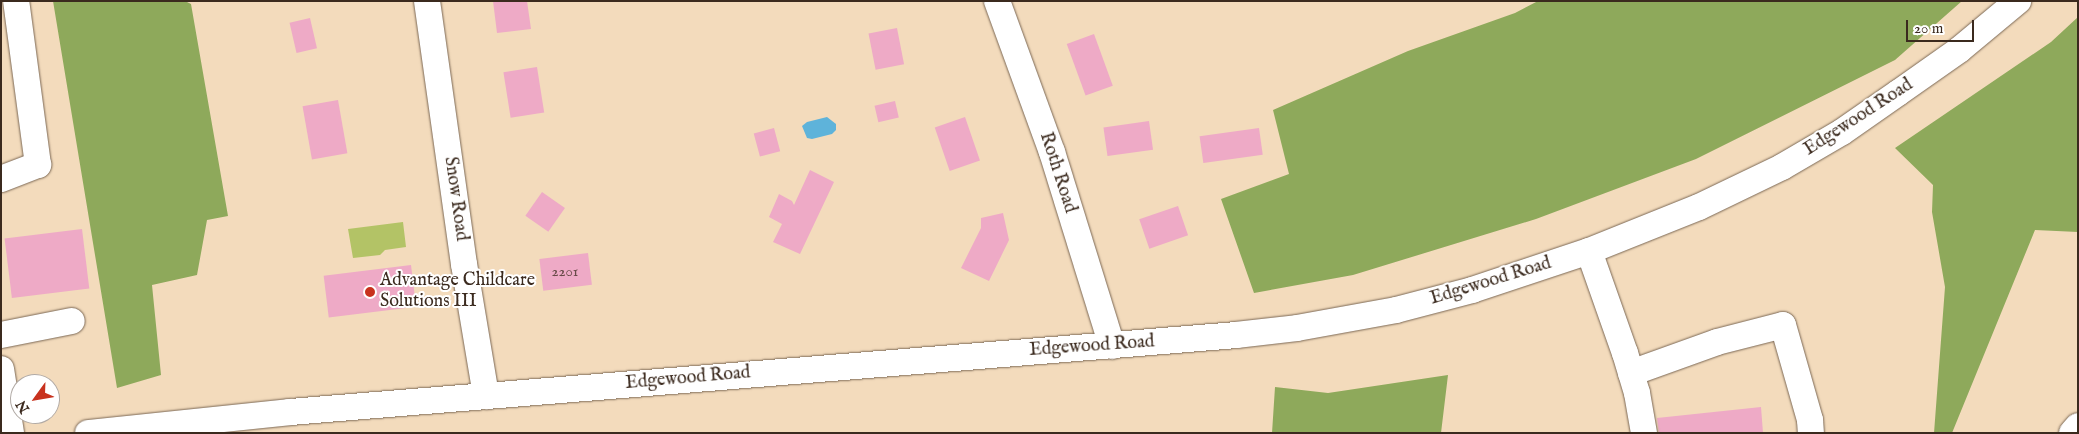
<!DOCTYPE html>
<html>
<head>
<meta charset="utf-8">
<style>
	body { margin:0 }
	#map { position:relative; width:2079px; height:434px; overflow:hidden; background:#f3dbbc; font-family:"IM FELL English",serif }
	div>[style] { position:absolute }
	.green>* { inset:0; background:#b3c366 }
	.forest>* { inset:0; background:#8ea95b }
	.water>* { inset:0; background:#5eb3da }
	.building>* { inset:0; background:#eeaac6; transform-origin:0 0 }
	.roads { filter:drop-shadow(0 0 1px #7b6855) drop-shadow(0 0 1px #7b6855) }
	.minor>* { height:26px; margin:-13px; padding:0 13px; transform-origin:13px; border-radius:13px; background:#fff }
	.dots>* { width:14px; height:14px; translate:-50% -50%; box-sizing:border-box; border:2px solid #fff; border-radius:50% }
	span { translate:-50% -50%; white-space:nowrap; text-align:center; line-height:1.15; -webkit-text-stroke:4px #fff; paint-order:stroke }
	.number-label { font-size:15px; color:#684a48 }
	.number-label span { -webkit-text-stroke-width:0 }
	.street-label { font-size:18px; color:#3b2a1e }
	.poi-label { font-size:18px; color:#3b2a1e }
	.left { translate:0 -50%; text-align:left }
	.frame { position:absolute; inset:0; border:2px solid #3b2a1e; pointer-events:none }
	.north { position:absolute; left:10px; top:374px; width:50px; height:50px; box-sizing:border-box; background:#fff; border:1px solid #b1aaa5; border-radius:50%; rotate:238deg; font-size:14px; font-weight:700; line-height:20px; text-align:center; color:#3b2a1e }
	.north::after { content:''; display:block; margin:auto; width:18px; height:22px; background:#c8321e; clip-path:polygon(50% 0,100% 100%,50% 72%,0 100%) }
	.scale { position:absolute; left:1906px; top:20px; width:68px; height:22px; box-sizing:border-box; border:2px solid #3b2a1e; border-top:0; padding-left:6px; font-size:15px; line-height:18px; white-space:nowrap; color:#3b2a1e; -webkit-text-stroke:4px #fff; paint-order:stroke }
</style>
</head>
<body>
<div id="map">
	<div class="green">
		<div style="clip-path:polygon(403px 222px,406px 247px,385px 250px,380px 255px,353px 258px,348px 229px)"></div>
	</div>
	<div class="forest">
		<div style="clip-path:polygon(53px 1px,185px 1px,191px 4px,228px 216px,207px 220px,197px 275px,152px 285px,161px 375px,117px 388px)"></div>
		<div style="clip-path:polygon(1538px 1px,1962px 1px,1895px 60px,1696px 159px,1536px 219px,1353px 275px,1254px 293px,1221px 199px,1289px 174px,1273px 110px,1408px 51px,1515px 13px)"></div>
		<div style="clip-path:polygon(2078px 17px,2078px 232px,2035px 230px,1952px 433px,1934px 433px,1945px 287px,1932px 212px,1933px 185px,1895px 148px,2051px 42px)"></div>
		<div style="clip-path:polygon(1448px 375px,1441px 433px,1272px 433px,1275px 387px,1328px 393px)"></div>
	</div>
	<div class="water">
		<div style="clip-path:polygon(827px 117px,836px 124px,836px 130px,832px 134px,812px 139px,807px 138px,802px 126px,807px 122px)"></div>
	</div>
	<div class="building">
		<div style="clip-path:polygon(493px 1px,527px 1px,531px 29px,497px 33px)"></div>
		<div style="left:310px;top:18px;width:31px;height:21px;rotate:77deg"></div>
		<div style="left:897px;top:28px;width:37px;height:29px;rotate:79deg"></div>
		<div style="left:1094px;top:34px;width:55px;height:29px;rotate:70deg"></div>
		<div style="left:537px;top:67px;width:46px;height:34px;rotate:81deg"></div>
		<div style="left:338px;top:100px;width:54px;height:36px;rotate:80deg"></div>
		<div style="left:895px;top:101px;width:17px;height:21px;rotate:77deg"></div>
		<div style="left:965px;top:117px;width:46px;height:32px;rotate:71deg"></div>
		<div style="left:1149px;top:121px;width:29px;height:46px;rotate:82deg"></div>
		<div style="left:774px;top:128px;width:24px;height:21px;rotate:75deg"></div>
		<div style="left:1259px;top:128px;width:27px;height:60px;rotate:82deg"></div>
		<div style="clip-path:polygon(810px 170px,834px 182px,800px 254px,773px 242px,782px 224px,769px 217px,779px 194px,792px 201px,794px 205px)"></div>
		<div style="left:542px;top:192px;width:28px;height:29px;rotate:35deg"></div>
		<div style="left:1178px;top:206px;width:31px;height:41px;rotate:71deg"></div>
		<div style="clip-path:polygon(1003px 213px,1009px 240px,989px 281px,961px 268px,981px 228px,981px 218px)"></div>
		<div style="left:82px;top:229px;width:60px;height:78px;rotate:83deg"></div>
		<div style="left:588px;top:253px;width:32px;height:49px;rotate:83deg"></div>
		<div style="left:411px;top:265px;width:42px;height:88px;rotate:83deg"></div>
		<div style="clip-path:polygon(1761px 407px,1763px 433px,1659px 433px,1657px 418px)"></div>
	</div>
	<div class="roads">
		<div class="minor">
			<div style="left:427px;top:1px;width:266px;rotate:82deg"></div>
			<div style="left:464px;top:264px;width:134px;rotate:80.5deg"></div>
			<div style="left:997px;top:1px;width:161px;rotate:70deg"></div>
			<div style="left:1052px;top:152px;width:203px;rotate:72.8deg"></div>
			<div style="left:1px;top:179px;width:40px;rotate:-21deg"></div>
			<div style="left:38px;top:165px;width:165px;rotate:-97.6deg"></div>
			<div style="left:1589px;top:251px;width:108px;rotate:70.6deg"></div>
			<div style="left:1625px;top:353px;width:42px;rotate:73.3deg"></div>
			<div style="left:1637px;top:393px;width:41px;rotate:80.1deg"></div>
			<div style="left:1px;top:335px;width:72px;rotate:-11.2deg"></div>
			<div style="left:1px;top:369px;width:65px;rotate:81.1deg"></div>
			<div style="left:1631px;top:373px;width:91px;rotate:-19.8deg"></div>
			<div style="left:1717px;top:342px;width:68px;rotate:-14.4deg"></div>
			<div style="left:1783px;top:325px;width:99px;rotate:74.1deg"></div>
			<div style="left:1810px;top:420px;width:13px;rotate:86deg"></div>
			<div style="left:88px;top:433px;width:203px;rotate:-5.9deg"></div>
			<div style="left:290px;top:412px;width:949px;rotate:-4.65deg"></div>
			<div style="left:1236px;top:335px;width:61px;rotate:-6.5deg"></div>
			<div style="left:1297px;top:328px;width:101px;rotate:-10.3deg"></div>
			<div style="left:1396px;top:310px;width:79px;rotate:-14.7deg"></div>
			<div style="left:1472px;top:290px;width:123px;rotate:-18.4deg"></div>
			<div style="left:1589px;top:251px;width:118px;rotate:-21.8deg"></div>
			<div style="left:1699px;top:207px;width:92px;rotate:-25.7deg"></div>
			<div style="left:1782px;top:167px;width:69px;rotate:-30.3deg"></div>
			<div style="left:1842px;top:132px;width:68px;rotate:-34.9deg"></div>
			<div style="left:1898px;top:93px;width:75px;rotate:-35.2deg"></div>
			<div style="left:1959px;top:50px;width:77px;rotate:-39.7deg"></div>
			<div style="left:2072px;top:433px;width:9px;rotate:-49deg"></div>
		</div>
	</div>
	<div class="dots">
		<div style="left:370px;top:292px;background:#c8321e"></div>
	</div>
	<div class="number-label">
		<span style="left:565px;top:272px">2201</span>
	</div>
	<div class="street-label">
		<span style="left:1859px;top:118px;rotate:-33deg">Edgewood Road</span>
		<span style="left:1057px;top:173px;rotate:72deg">Roth Road</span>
		<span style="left:455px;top:199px;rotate:82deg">Snow Road</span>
		<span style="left:1491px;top:282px;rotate:-17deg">Edgewood Road</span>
		<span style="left:1092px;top:347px;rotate:-4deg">Edgewood Road</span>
		<span style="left:688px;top:379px;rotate:-5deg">Edgewood Road</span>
	</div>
	<div class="poi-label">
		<span class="left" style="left:380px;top:292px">Advantage Childcare<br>Solutions III</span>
	</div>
	<div class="frame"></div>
	<div class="north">N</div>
	<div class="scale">20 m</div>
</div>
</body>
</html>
